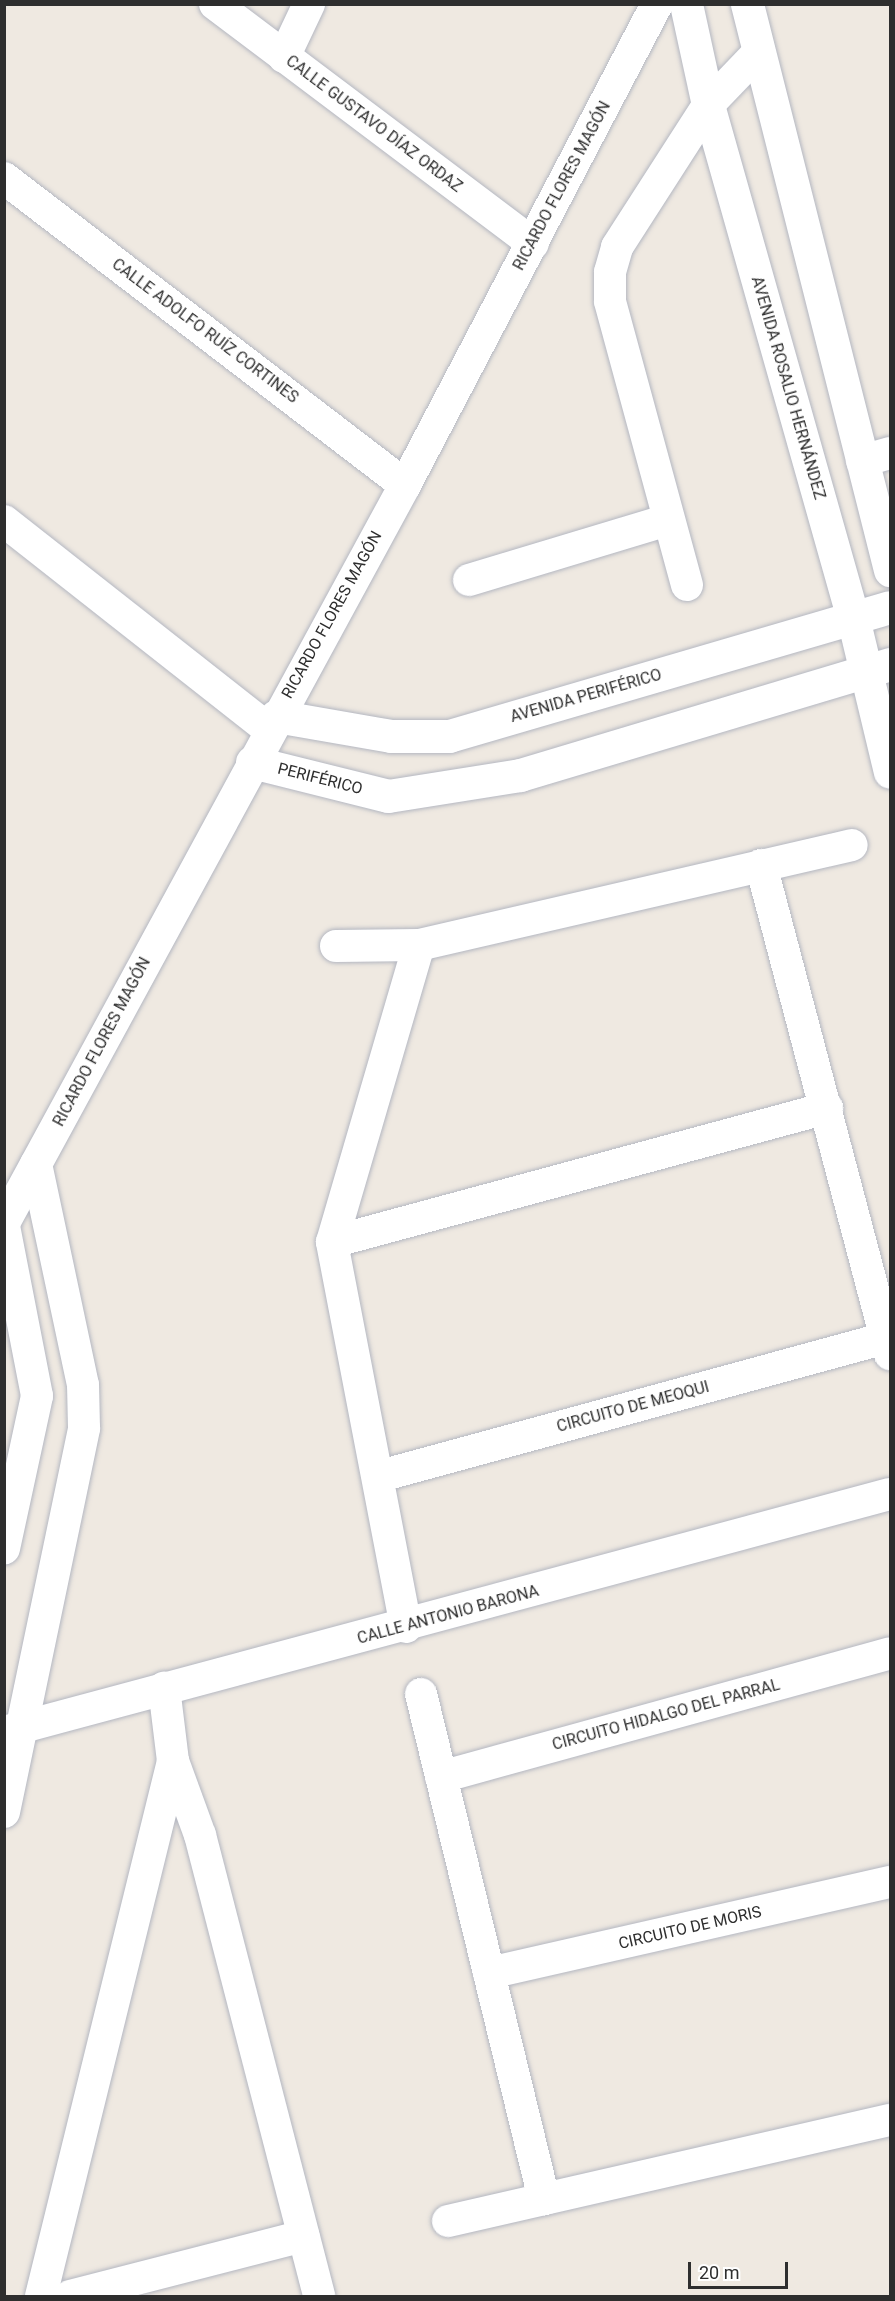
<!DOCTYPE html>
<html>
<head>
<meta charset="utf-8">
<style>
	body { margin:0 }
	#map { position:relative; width:895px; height:2301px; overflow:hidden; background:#efe9e1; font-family:Roboto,sans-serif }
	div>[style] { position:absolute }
	.roads { filter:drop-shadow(0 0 2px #b4b7c1) drop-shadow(0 0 2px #b4b7c1) }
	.minor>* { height:32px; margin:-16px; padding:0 16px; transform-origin:16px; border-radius:16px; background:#fff }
	.tertiary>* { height:33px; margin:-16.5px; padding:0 16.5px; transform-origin:16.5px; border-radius:16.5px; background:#fff }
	span { translate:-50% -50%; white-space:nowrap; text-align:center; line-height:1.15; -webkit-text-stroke:4.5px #fff; paint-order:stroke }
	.street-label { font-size:16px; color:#2e2e2e }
	.frame { position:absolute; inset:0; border:6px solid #2e2e2e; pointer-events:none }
	.scale { position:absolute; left:688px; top:2262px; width:100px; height:27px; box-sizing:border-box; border:3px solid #2e2e2e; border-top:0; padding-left:8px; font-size:18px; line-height:21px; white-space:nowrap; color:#2e2e2e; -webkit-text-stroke:4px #fff; paint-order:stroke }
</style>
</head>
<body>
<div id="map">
	<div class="roads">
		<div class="minor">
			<div style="left:215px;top:4px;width:398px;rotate:37deg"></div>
			<div style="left:284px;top:57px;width:59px;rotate:-64.7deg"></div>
			<div style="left:4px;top:178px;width:505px;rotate:37.44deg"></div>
			<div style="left:862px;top:461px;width:29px;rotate:-16deg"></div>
			<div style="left:4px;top:521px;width:336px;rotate:38.2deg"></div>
			<div style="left:469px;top:580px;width:208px;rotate:-16.8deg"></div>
			<div style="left:687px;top:585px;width:294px;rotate:-105.2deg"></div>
			<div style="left:610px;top:301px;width:29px;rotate:-90deg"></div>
			<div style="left:610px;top:272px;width:26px;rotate:-74deg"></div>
			<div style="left:617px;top:247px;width:169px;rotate:-57.3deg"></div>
			<div style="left:708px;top:105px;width:69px;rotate:-46.2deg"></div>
			<div style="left:761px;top:865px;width:506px;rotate:75.22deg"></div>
			<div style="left:336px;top:946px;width:83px;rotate:-0.7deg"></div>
			<div style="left:419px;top:945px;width:444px;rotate:-13deg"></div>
			<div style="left:4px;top:1223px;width:840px;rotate:-61.48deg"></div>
			<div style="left:405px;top:485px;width:543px;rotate:-62.35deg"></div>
			<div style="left:4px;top:1226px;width:173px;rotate:79deg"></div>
			<div style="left:37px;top:1396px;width:156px;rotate:102.2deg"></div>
			<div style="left:332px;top:1242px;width:513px;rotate:-15.15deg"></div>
			<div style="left:380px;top:1476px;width:524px;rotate:-15.26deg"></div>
			<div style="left:406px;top:1627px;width:392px;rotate:-100.9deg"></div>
			<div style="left:332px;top:1242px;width:309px;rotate:-73.7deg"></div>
			<div style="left:421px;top:1694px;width:520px;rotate:76.31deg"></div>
			<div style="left:4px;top:1732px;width:917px;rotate:-15.04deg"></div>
			<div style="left:173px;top:1761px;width:79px;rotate:70deg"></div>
			<div style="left:200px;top:1835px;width:476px;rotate:75.5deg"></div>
			<div style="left:441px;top:1777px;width:466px;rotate:-15.4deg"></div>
			<div style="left:4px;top:1812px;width:392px;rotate:-78.2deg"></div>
			<div style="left:84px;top:1428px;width:43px;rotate:-91.3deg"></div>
			<div style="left:83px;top:1385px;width:226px;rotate:-102deg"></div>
			<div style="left:489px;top:1973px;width:411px;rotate:-12.8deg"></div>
			<div style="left:448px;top:2221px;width:453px;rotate:-12.9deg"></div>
			<div style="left:41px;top:2296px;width:551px;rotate:-76.14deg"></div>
			<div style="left:173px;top:1761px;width:74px;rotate:-97deg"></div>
			<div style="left:70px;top:2296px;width:241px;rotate:-14.4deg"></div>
		</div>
		<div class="tertiary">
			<div style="left:686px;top:4px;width:103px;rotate:77.7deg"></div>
			<div style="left:708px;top:105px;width:533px;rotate:74.22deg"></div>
			<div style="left:853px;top:618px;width:158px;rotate:76.5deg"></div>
			<div style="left:747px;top:4px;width:584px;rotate:75.82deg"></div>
			<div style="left:276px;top:716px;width:117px;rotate:9.9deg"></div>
			<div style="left:391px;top:736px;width:58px"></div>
			<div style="left:449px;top:736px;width:459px;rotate:-16.3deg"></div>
			<div style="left:252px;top:762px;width:140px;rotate:14deg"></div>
			<div style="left:388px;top:796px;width:134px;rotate:-9deg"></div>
			<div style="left:520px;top:775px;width:386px;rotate:-16.7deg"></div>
		</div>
	</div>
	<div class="street-label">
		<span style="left:374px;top:124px;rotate:37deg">CALLE GUSTAVO DÍAZ ORDAZ</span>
		<span style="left:562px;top:186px;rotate:-62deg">RICARDO FLORES MAGÓN</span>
		<span style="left:205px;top:331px;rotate:37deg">CALLE ADOLFO RUÍZ CORTINES</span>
		<span style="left:788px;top:388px;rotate:74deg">AVENIDA ROSALIO HERNÁNDEZ</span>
		<span style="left:332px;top:615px;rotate:-61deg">RICARDO FLORES MAGÓN</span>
		<span style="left:586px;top:696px;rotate:-16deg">AVENIDA PERIFÉRICO</span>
		<span style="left:320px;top:779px;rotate:14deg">PERIFÉRICO</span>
		<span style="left:102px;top:1042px;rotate:-62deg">RICARDO FLORES MAGÓN</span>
		<span style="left:633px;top:1407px;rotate:-15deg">CIRCUITO DE MEOQUI</span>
		<span style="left:448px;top:1615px;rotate:-15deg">CALLE ANTONIO BARONA</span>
		<span style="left:666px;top:1715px;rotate:-15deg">CIRCUITO HIDALGO DEL PARRAL</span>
		<span style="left:690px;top:1928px;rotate:-13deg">CIRCUITO DE MORIS</span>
	</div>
	<div class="frame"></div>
	<div class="scale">20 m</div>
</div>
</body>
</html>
